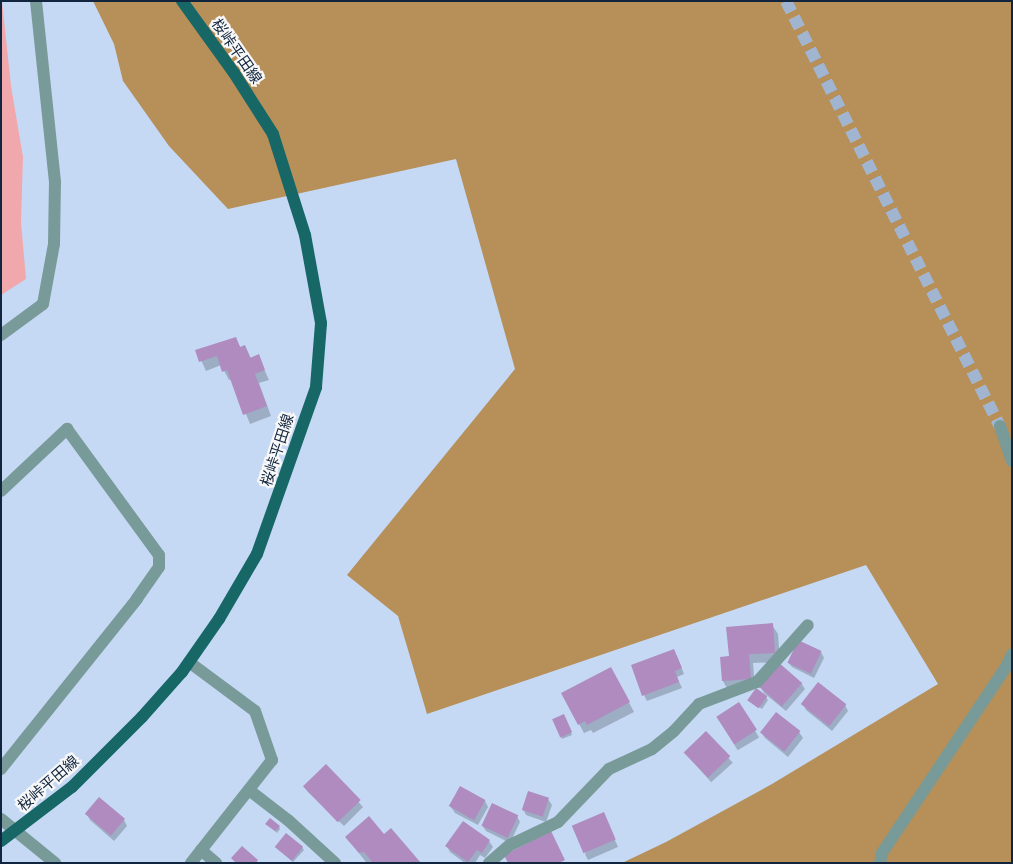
<!DOCTYPE html>
<html>
<head>
<meta charset="utf-8">
<style>
	body { margin:0 }
	#map { position:relative; width:1013px; height:864px; overflow:hidden; background:#c5d9f4; font-family:Barlow,"Noto Sans JP",sans-serif }
	div>[style] { position:absolute }
	.forest>* { inset:0; background:#b68f59 }
	.water>* { inset:0; background:#f0a8ac }
	.shadow>* { inset:0; background:#0003; transform-origin:0 0 }
	.building>* { inset:0; background:#af8bbf; transform-origin:0 0 }
	.minor-tunnel>* { height:12px; margin-top:-6px; transform-origin:0; background:repeating-linear-gradient(90deg,#a1b5d0 0 12px,transparent 0 18px) }
	.minor>* { height:12px; margin:-6px; padding:0 6px; transform-origin:6px; border-radius:6px; background:#789b9a }
	.major>* { height:12px; margin:-6px; padding:0 6px; transform-origin:6px; border-radius:6px; background:#176767 }
	span { translate:-50% -50%; white-space:nowrap; text-align:center; line-height:1.15; -webkit-text-stroke:4.5px #f8f8f8; paint-order:stroke }
	.street-label { font-size:15px; color:#11253e }
	.frame { position:absolute; inset:0; border:2px solid #11253e; pointer-events:none }
</style>
</head>
<body>
<div id="map">
	<div class="forest">
		<div style="clip-path:polygon(93px 1px,1012px 1px,1012px 863px,622px 863px,666px 842px,772px 784px,938px 684px,866px 565px,427px 714px,398px 616px,347px 575px,515px 369px,456px 159px,228px 209px,169px 146px,123px 81px,114px 44px)"></div>
	</div>
	<div class="water">
		<div style="clip-path:polygon(2px 1px,11px 86px,23px 157px,21px 222px,26px 279px,1px 295px)"></div>
	</div>
	<div class="shadow">
		<div style="clip-path:polygon(235px 339px,241px 348px,245px 346px,251px 358px,258px 356px,269px 380px,259px 383px,271px 416px,250px 424px,232px 379px,229px 380px,221px 365px,206px 371px,197px 351px)"></div>
		<div style="clip-path:polygon(772px 625px,778px 634px,780px 662px,753px 663px,755px 688px,728px 690px,723px 681px,730px 657px)"></div>
		<div style="clip-path:polygon(821px 652px,824px 658px,814px 678px,792px 667px,788px 662px)"></div>
		<div style="clip-path:polygon(677px 656px,684px 674px,677px 677px,682px 688px,647px 701px,644px 695px)"></div>
		<div style="clip-path:polygon(616px 678px,634px 712px,593px 733px,591px 730px,584px 733px,563px 694px)"></div>
		<div style="clip-path:polygon(801px 683px,805px 689px,786px 711px,764px 693px,760px 686px)"></div>
		<div style="clip-path:polygon(766px 697px,768px 700px,762px 709px,749px 701px)"></div>
		<div style="left:739px;top:704px;width:39px;height:25px;rotate:59deg"></div>
		<div style="clip-path:polygon(803px 704px,845px 705px,848px 711px,832px 731px,806px 710px)"></div>
		<div style="clip-path:polygon(776px 714px,799px 732px,803px 738px,788px 757px,765px 738px,761px 732px)"></div>
		<div style="clip-path:polygon(565px 718px,572px 735px,562px 739px,561px 736px)"></div>
		<div style="left:706px;top:733px;width:40px;height:29px;rotate:48deg"></div>
		<div style="clip-path:polygon(326px 766px,363px 807px,344px 826px,308px 792px,304px 787px)"></div>
		<div style="clip-path:polygon(548px 799px,552px 805px,546px 822px,526px 815px,523px 809px)"></div>
		<div style="clip-path:polygon(485px 801px,488px 807px,478px 825px,455px 813px,451px 807px)"></div>
		<div style="clip-path:polygon(87px 814px,124px 820px,127px 826px,114px 841px,90px 820px)"></div>
		<div style="clip-path:polygon(517px 816px,520px 822px,510px 843px,486px 831px,482px 825px)"></div>
		<div style="clip-path:polygon(606px 820px,618px 847px,588px 860px,585px 854px)"></div>
		<div style="clip-path:polygon(463px 823px,489px 841px,493px 847px,485px 858px,480px 855px,475px 863px,465px 863px,450px 852px,447px 846px)"></div>
		<div style="clip-path:polygon(267px 824px,279px 826px,280px 829px,277px 833px)"></div>
		<div style="clip-path:polygon(384px 836px,419px 863px,366px 862px,346px 837px)"></div>
		<div style="clip-path:polygon(276px 847px,302px 847px,304px 850px,293px 862px)"></div>
	</div>
	<div class="building">
		<div style="clip-path:polygon(236px 337px,240px 347px,245px 345px,250px 358px,259px 354px,265px 370px,255px 374px,267px 406px,243px 415px,227px 370px,222px 372px,217px 356px,199px 362px,195px 350px)"></div>
		<div style="clip-path:polygon(773px 623px,775px 653px,749px 654px,751px 679px,722px 681px,720px 657px,729px 656px,726px 627px)"></div>
		<div style="left:798px;top:640px;width:26px;height:25px;rotate:25deg"></div>
		<div style="clip-path:polygon(674px 649px,682px 668px,675px 671px,679px 682px,642px 696px,631px 665px)"></div>
		<div style="left:778px;top:662px;width:32px;height:31px;rotate:41deg"></div>
		<div style="clip-path:polygon(611px 667px,630px 702px,587px 725px,585px 721px,578px 725px,561px 693px)"></div>
		<div style="left:818px;top:682px;width:36px;height:28px;rotate:38deg"></div>
		<div style="left:756px;top:688px;width:14px;height:15px;rotate:36deg"></div>
		<div style="left:739px;top:702px;width:33px;height:27px;rotate:57deg"></div>
		<div style="left:776px;top:712px;width:31px;height:26px;rotate:38deg"></div>
		<div style="left:564px;top:714px;width:20px;height:13px;rotate:66deg"></div>
		<div style="left:706px;top:731px;width:35px;height:31px;rotate:46deg"></div>
		<div style="left:326px;top:764px;width:50px;height:32px;rotate:46deg"></div>
		<div style="left:460px;top:786px;width:29px;height:23px;rotate:29deg"></div>
		<div style="left:528px;top:791px;width:22px;height:20px;rotate:18deg"></div>
		<div style="left:99px;top:797px;width:34px;height:22px;rotate:40deg"></div>
		<div style="left:492px;top:803px;width:29px;height:25px;rotate:25deg"></div>
		<div style="left:604px;top:812px;width:30px;height:35px;rotate:67deg"></div>
		<div style="clip-path:polygon(369px 816px,384px 834px,391px 828px,421px 863px,373px 863px,364px 852px,359px 853px,345px 837px)"></div>
		<div style="clip-path:polygon(270px 818px,280px 826px,275px 831px,265px 824px)"></div>
		<div style="clip-path:polygon(463px 821px,490px 840px,482px 853px,477px 850px,468px 862px,445px 846px)"></div>
		<div style="clip-path:polygon(551px 831px,565px 860px,559px 863px,508px 863px,504px 855px)"></div>
		<div style="left:286px;top:833px;width:22px;height:18px;rotate:39deg"></div>
		<div style="clip-path:polygon(242px 846px,258px 860px,256px 863px,236px 863px,231px 858px)"></div>
	</div>
	<div class="minor-tunnel">
		<div style="left:786px;top:1px;width:476px;rotate:63.3deg"></div>
	</div>
	<div class="minor">
		<div style="left:1px;top:335px;width:52px;rotate:-36.4deg"></div>
		<div style="left:43px;top:304px;width:61px;rotate:-79.6deg"></div>
		<div style="left:54px;top:244px;width:62px;rotate:-89.1deg"></div>
		<div style="left:55px;top:182px;width:182px;rotate:-96deg"></div>
		<div style="left:1000px;top:426px;width:37px;rotate:71deg"></div>
		<div style="left:1px;top:491px;width:91px;rotate:-43.2deg"></div>
		<div style="left:67px;top:429px;width:156px;rotate:53.9deg"></div>
		<div style="left:159px;top:555px;width:12px;rotate:90deg"></div>
		<div style="left:159px;top:567px;width:39px;rotate:125deg"></div>
		<div style="left:137px;top:599px;width:218px;rotate:128.7deg"></div>
		<div style="left:189px;top:662px;width:82px;rotate:36.6deg"></div>
		<div style="left:255px;top:711px;width:52px;rotate:70.9deg"></div>
		<div style="left:272px;top:760px;width:131px;rotate:128.2deg"></div>
		<div style="left:249px;top:790px;width:49px;rotate:37.6deg"></div>
		<div style="left:288px;top:820px;width:64px;rotate:42.5deg"></div>
		<div style="left:1px;top:819px;width:70px;rotate:39.2deg"></div>
		<div style="left:201px;top:850px;width:20px;rotate:41deg"></div>
		<div style="left:489px;top:863px;width:28px;rotate:-41deg"></div>
		<div style="left:510px;top:845px;width:53px;rotate:-25.6deg"></div>
		<div style="left:558px;top:822px;width:74px;rotate:-46.1deg"></div>
		<div style="left:609px;top:769px;width:47px;rotate:-24.9deg"></div>
		<div style="left:652px;top:749px;width:28px;rotate:-39deg"></div>
		<div style="left:674px;top:731px;width:37px;rotate:-47deg"></div>
		<div style="left:699px;top:704px;width:62px;rotate:-20.8deg"></div>
		<div style="left:757px;top:682px;width:76px;rotate:-48.2deg"></div>
		<div style="left:880px;top:863px;width:10px;rotate:-79deg"></div>
		<div style="left:882px;top:853px;width:224px;rotate:-56.3deg"></div>
		<div style="left:1006px;top:667px;width:14px;rotate:-65deg"></div>
	</div>
	<div class="major">
		<div style="left:1px;top:841px;width:89px;rotate:-37.3deg"></div>
		<div style="left:72px;top:787px;width:99px;rotate:-45deg"></div>
		<div style="left:142px;top:717px;width:60px;rotate:-48.4deg"></div>
		<div style="left:182px;top:672px;width:65px;rotate:-55.1deg"></div>
		<div style="left:219px;top:619px;width:75px;rotate:-59.7deg"></div>
		<div style="left:257px;top:554px;width:177px;rotate:-70.5deg"></div>
		<div style="left:316px;top:387px;width:64px;rotate:-85.5deg"></div>
		<div style="left:321px;top:323px;width:89px;rotate:-100.3deg"></div>
		<div style="left:305px;top:235px;width:106px;rotate:-107.6deg"></div>
		<div style="left:273px;top:134px;width:72px;rotate:-122.6deg"></div>
		<div style="left:234px;top:73px;width:89px;rotate:-125.8deg"></div>
	</div>
	<div class="street-label">
		<span style="left:237px;top:51px;rotate:55deg">桜峠平田線</span>
		<span style="left:277px;top:450px;rotate:-72deg">桜峠平田線</span>
		<span style="left:48px;top:783px;rotate:-41deg">桜峠平田線</span>
	</div>
	<div class="frame"></div>
</div>
</body>
</html>
